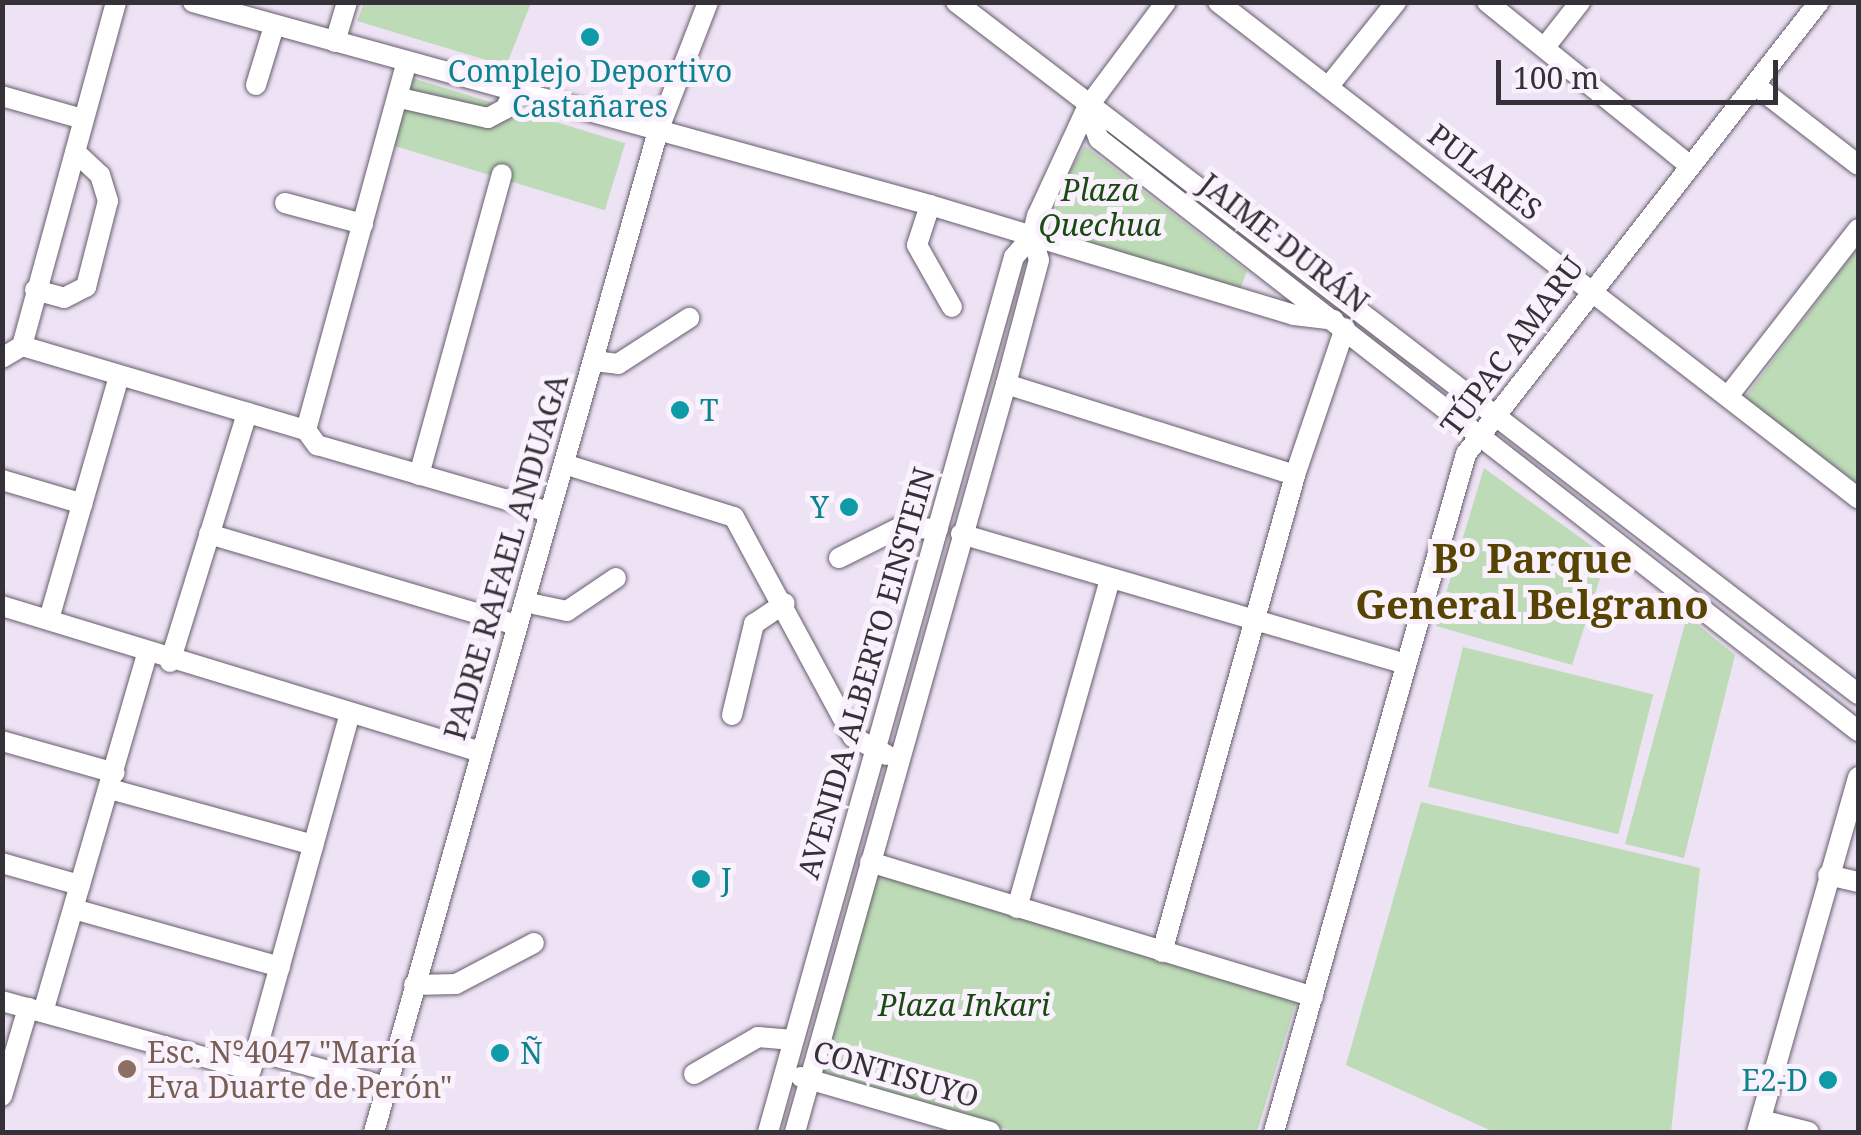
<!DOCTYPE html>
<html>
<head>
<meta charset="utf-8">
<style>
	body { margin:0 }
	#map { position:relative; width:1861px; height:1135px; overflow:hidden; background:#eee3f5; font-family:"Noto Serif",serif }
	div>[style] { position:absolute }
	.green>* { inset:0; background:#bcdbb6; transform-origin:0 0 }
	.roads { filter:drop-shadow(0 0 2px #665d6c) drop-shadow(0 0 2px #665d6c) }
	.minor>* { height:20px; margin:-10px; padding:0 10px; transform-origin:10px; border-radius:10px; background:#fff }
	.dots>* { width:28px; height:28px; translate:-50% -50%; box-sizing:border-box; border:5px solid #f9f2fd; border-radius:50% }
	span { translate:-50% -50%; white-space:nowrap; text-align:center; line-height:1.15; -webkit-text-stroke:10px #f9f2fd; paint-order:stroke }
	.culture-label { font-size:30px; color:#0d838f }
	.left { translate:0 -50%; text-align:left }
	.right { translate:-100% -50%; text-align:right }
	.street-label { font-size:30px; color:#353138 }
	.park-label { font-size:30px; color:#1a4911; font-style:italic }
	.education-label { font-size:30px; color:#785e54 }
	.district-label { font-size:40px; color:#584402; font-weight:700 }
	.frame { position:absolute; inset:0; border:5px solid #353138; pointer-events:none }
	.scale { position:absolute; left:1496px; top:60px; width:282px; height:45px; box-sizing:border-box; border:5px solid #353138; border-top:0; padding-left:12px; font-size:30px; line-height:35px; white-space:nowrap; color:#353138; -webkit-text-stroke:8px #f9f2fd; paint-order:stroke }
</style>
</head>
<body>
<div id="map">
	<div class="green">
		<div style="clip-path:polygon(364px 3px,364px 2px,531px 3px,506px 66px,357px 21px)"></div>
		<div style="left:412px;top:78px;width:223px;height:70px;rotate:17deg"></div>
		<div style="clip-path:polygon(1085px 146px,1247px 271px,1240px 289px,1052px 234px,1059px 189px)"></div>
		<div style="clip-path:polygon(1858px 247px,1858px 478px,1856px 482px,1743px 400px)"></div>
		<div style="clip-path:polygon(1484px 468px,1607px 557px,1572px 665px,1436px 626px)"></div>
		<div style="clip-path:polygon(1687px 616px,1735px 655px,1684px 858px,1625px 844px)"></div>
		<div style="left:1463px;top:647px;width:196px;height:144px;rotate:14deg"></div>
		<div style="clip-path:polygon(1421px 802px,1700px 868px,1671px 1132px,1494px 1132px,1346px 1065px)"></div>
		<div style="clip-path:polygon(880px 866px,1299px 992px,1257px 1132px,1016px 1132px,820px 1077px)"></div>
	</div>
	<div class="roads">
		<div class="minor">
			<div style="left:193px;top:2px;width:764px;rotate:15.4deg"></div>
			<div style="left:930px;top:205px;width:380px;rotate:16.8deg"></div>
			<div style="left:1294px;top:315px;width:40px;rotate:7.1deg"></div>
			<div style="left:956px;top:2px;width:1137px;rotate:37.49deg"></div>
			<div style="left:1218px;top:2px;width:810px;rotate:37.78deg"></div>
			<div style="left:1487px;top:2px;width:261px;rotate:38.9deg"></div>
			<div style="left:335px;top:42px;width:42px;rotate:-73.3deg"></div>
			<div style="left:1545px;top:47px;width:57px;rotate:-52.1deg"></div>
			<div style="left:256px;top:85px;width:62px;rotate:-73deg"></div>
			<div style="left:1755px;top:85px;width:130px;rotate:37.8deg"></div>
			<div style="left:1328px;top:87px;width:109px;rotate:-51.3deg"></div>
			<div style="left:2px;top:96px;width:84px;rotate:15.9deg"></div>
			<div style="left:400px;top:98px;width:90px;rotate:12.8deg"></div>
			<div style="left:488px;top:118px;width:19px;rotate:-28deg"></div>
			<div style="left:505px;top:109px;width:20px;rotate:-63deg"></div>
			<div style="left:1087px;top:108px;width:33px;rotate:69deg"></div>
			<div style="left:1099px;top:139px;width:963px;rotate:37.95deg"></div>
			<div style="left:285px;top:203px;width:81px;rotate:15.1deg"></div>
			<div style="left:930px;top:205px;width:42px;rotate:108deg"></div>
			<div style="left:917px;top:245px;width:71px;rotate:60.6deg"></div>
			<div style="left:35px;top:290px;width:30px;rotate:15deg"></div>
			<div style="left:64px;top:298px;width:25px;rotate:-27deg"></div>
			<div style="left:86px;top:287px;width:89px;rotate:-75.7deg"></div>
			<div style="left:108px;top:201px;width:27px;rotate:-107deg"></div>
			<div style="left:100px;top:175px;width:34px;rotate:-137deg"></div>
			<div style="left:22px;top:346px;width:296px;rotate:16.5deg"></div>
			<div style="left:306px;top:430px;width:19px;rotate:54deg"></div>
			<div style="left:317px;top:445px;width:241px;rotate:16.1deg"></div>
			<div style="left:2px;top:358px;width:23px;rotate:-31deg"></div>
			<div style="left:22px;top:346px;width:357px;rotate:-74.7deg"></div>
			<div style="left:594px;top:361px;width:24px;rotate:7deg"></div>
			<div style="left:618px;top:364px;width:85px;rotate:-32.9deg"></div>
			<div style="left:1006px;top:384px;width:303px;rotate:17.5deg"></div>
			<div style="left:1729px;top:395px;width:210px;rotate:-52.1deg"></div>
			<div style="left:306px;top:430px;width:382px;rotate:-74.7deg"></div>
			<div style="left:564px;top:464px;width:178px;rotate:17.3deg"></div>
			<div style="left:734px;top:517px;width:250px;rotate:61.6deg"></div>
			<div style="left:853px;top:737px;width:38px;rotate:28deg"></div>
			<div style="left:419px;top:475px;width:312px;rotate:-74.6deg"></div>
			<div style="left:2px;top:480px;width:84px;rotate:16.5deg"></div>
			<div style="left:209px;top:534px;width:321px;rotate:16.5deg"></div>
			<div style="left:961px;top:534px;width:463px;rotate:16.3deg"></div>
			<div style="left:839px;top:558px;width:67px;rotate:-26.6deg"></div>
			<div style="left:899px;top:528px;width:39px;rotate:1deg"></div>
			<div style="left:524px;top:602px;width:44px;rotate:11.8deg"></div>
			<div style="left:567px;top:611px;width:59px;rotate:-34deg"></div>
			<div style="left:2px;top:606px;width:501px;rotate:16.95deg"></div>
			<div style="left:49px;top:619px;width:252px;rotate:-73.9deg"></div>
			<div style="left:170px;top:662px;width:261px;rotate:-72.8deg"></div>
			<div style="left:732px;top:715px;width:94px;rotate:-76.4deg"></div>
			<div style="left:754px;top:624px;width:37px;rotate:-34deg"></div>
			<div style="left:2px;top:741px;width:117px;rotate:15.8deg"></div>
			<div style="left:110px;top:789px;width:211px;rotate:15.4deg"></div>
			<div style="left:870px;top:862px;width:463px;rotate:16.9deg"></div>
			<div style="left:2px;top:863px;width:81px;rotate:15.8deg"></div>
			<div style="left:1828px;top:875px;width:31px;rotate:13deg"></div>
			<div style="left:1017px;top:908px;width:341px;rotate:-74.2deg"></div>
			<div style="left:74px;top:909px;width:214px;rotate:15.7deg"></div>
			<div style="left:1162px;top:952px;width:495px;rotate:-74.4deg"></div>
			<div style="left:1295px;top:475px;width:155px;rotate:-71.2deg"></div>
			<div style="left:414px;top:985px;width:42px;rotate:-1.4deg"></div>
			<div style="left:456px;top:984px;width:88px;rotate:-27.7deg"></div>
			<div style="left:2px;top:1001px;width:258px;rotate:15.5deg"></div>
			<div style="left:251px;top:1070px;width:370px;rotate:-74.5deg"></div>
			<div style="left:43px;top:1012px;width:372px;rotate:-73.8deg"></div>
			<div style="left:256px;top:1051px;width:136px;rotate:15.4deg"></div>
			<div style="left:694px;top:1074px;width:74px;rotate:-30deg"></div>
			<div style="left:758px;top:1037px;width:35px;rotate:5deg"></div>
			<div style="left:801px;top:1077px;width:197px;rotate:16.2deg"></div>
			<div style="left:2px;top:1096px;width:92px;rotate:-73.5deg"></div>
			<div style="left:1761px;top:1120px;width:49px;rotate:14deg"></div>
			<div style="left:374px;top:1132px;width:1041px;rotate:-74.16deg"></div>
			<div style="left:658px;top:131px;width:138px;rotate:-68.8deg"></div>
			<div style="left:768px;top:1132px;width:909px;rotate:-74.3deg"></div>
			<div style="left:1014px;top:257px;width:28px;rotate:-49deg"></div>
			<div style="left:795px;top:1132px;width:777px;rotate:-74.25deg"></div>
			<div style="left:1006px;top:384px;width:128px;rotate:-75.1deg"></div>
			<div style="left:1039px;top:260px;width:25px;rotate:-106deg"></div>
			<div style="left:1032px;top:236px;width:21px;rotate:-76deg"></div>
			<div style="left:1037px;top:216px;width:119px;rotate:-65.2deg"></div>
			<div style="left:1087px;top:108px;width:132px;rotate:-53.3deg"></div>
			<div style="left:1274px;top:1132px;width:705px;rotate:-74.19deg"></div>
			<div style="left:1466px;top:454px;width:574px;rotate:-52.01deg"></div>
			<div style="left:1757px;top:1132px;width:369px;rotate:-74.1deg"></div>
		</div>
	</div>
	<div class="dots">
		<div style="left:590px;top:37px;background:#0f9aa8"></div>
		<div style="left:680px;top:410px;background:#0f9aa8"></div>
		<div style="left:849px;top:507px;background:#0f9aa8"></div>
		<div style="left:701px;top:879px;background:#0f9aa8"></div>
		<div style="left:500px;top:1053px;background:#0f9aa8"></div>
		<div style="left:127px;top:1069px;background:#8d6e63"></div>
		<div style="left:1828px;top:1080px;background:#0f9aa8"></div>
	</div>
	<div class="culture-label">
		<span style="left:590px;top:88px">Complejo Deportivo<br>Castañares</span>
		<span class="left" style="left:700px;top:410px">T</span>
		<span class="right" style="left:829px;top:507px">Y</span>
		<span class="left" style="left:721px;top:879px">J</span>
		<span class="left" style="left:520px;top:1053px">Ñ</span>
		<span class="right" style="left:1808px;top:1080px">E2-D</span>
	</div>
	<div class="street-label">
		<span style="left:1485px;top:172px;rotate:38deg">PULARES</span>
		<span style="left:1284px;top:243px;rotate:38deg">JAIME DURÁN</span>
		<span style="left:1512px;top:346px;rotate:-53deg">TÚPAC AMARU</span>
		<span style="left:506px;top:557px;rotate:-74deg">PADRE RAFAEL ANDUAGA</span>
		<span style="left:866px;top:673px;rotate:-74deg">AVENIDA ALBERTO EINSTEIN</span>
		<span style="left:896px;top:1074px;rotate:16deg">CONTISUYO</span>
	</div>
	<div class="park-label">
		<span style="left:1100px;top:207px">Plaza<br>Quechua</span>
		<span style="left:964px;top:1005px">Plaza Inkari</span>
	</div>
	<div class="education-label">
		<span class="left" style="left:147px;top:1069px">Esc. N°4047 "María<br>Eva Duarte de Perón"</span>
	</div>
	<div class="district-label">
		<span style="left:1532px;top:581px">Bº Parque<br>General Belgrano</span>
	</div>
	<div class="frame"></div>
	<div class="scale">100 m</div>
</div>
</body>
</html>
